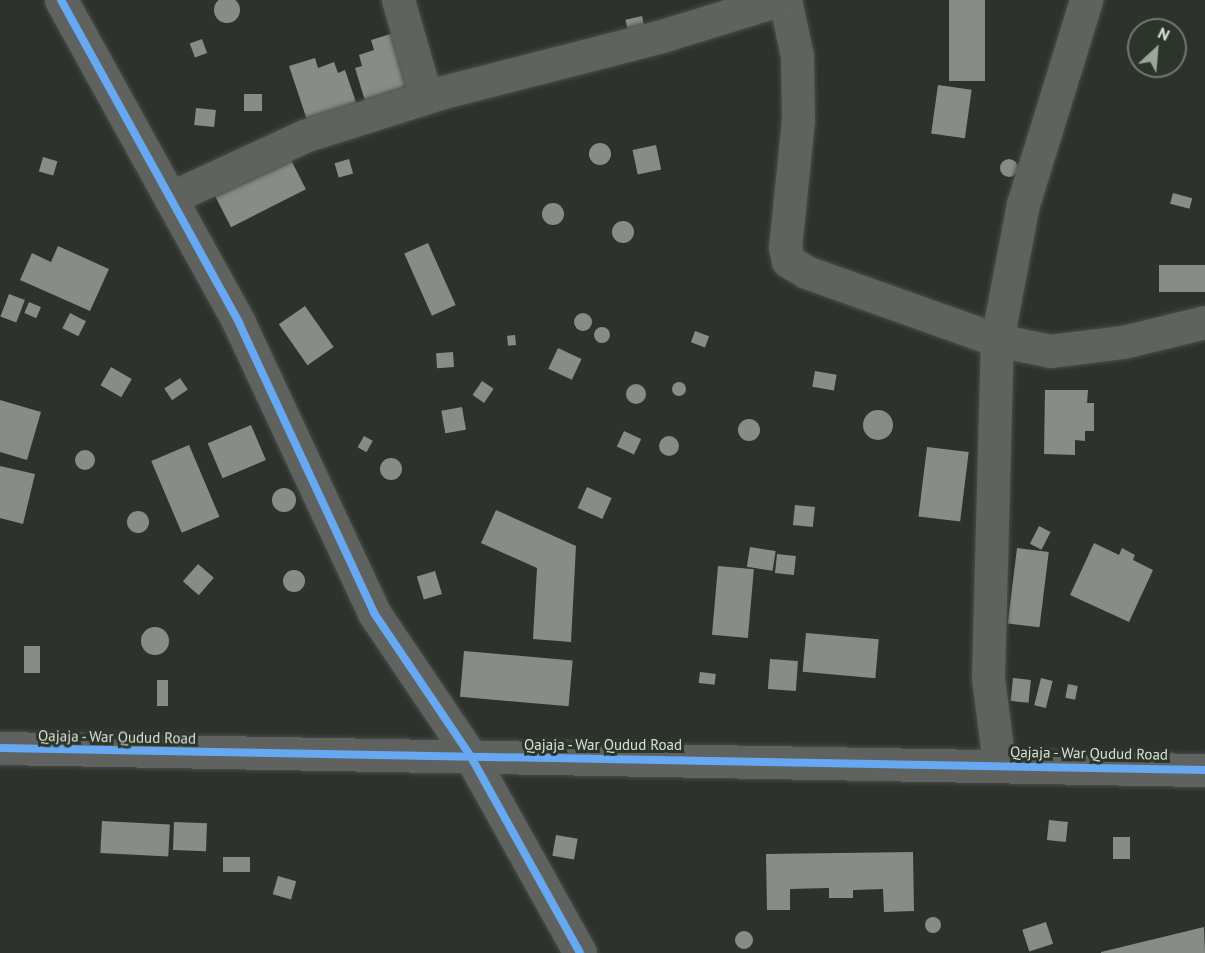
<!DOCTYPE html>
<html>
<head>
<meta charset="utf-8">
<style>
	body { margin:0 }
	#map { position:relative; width:1205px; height:953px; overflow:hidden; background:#2d322d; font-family:"PT Sans",sans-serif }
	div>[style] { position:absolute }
	.building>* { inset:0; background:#888c87; transform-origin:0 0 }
	.round { border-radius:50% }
	.roads { filter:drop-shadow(0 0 2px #494d49) drop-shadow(0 0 2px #494d49) }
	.minor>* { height:33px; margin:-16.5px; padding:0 16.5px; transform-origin:16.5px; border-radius:16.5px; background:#5f625e }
	.tertiary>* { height:33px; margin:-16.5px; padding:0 16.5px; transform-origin:16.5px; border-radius:16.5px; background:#5f625e }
	.cycleway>* { height:8px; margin:-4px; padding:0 4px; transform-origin:4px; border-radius:4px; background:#66a8f1 }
	span { translate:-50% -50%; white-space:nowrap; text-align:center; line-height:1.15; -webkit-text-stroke:6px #2c352a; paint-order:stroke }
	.street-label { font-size:15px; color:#dae0d9 }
	.north { position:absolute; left:1127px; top:18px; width:60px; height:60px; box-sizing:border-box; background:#2c352a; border:2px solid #727970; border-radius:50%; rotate:26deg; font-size:16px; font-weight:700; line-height:24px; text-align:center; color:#dae0d9 }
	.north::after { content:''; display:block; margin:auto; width:21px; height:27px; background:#9da39d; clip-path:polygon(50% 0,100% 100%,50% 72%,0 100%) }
</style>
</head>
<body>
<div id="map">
	<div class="building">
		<div class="round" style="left:214px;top:-3px;width:26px;height:26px"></div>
		<div style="left:949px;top:0;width:36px;height:81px"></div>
		<div style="left:642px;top:16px;width:18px;height:17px;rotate:77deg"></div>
		<div style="clip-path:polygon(397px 32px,415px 90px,366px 104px,355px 68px,362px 66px,359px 55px,374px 50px,371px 40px)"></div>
		<div style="left:202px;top:39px;width:15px;height:13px;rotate:70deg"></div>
		<div style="clip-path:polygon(315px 58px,318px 68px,334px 62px,338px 73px,345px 70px,358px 108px,308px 123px,289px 66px)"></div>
		<div style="left:938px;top:85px;width:34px;height:49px;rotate:8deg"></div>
		<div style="left:262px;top:94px;width:17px;height:18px;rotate:90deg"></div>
		<div style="left:196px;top:108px;width:20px;height:17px;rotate:6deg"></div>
		<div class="round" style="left:589px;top:143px;width:22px;height:22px"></div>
		<div style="left:656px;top:145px;width:25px;height:24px;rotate:78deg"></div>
		<div style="left:43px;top:157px;width:15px;height:15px;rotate:16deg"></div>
		<div style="left:290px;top:158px;width:35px;height:84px;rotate:63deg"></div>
		<div style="left:349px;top:159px;width:15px;height:15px;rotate:74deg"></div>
		<div class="round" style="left:1000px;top:159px;width:18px;height:18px"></div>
		<div style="left:1173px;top:193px;width:20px;height:11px;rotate:15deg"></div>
		<div class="round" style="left:542px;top:203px;width:22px;height:22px"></div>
		<div class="round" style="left:612px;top:221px;width:22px;height:22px"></div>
		<div style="left:428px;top:243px;width:68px;height:26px;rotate:66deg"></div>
		<div style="clip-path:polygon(58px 246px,109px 269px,90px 311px,20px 280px,32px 253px,51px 262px)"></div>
		<div style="left:1205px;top:265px;width:27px;height:46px;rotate:90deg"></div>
		<div style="left:9px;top:294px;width:17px;height:24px;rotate:21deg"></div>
		<div style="left:29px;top:302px;width:13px;height:12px;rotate:23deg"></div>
		<div style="left:305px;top:306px;width:50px;height:32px;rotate:55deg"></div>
		<div class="round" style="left:574px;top:313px;width:18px;height:18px"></div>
		<div style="left:70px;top:313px;width:18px;height:17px;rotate:27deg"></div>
		<div class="round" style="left:594px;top:327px;width:16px;height:16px"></div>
		<div style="left:695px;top:331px;width:15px;height:12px;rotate:20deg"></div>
		<div style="left:515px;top:335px;width:10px;height:8px;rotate:84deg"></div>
		<div style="left:558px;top:348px;width:26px;height:23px;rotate:25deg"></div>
		<div style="left:453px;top:352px;width:15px;height:17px;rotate:86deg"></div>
		<div style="left:111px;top:367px;width:24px;height:21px;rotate:30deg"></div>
		<div style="left:815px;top:371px;width:22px;height:16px;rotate:10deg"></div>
		<div style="left:180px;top:378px;width:14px;height:19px;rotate:56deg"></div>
		<div style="left:482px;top:381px;width:14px;height:17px;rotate:34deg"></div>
		<div class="round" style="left:672px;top:382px;width:14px;height:14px"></div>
		<div class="round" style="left:626px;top:384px;width:20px;height:20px"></div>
		<div style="clip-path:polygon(1045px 390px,1088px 390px,1087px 403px,1094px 403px,1094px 431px,1085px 431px,1085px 441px,1075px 440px,1075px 455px,1044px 454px)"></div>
		<div style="clip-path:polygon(0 400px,41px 412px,27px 460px,0 452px)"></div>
		<div style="left:462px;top:407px;width:23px;height:21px;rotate:80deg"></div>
		<div class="round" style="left:863px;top:410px;width:30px;height:30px"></div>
		<div class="round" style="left:738px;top:419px;width:22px;height:22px"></div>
		<div style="left:251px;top:425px;width:38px;height:47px;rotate:67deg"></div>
		<div style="left:624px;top:431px;width:19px;height:17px;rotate:25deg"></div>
		<div style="left:364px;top:436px;width:10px;height:13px;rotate:29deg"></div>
		<div class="round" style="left:659px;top:436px;width:20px;height:20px"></div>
		<div style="left:189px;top:445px;width:78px;height:41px;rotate:67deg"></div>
		<div style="left:927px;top:447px;width:42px;height:70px;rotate:7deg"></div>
		<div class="round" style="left:75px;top:450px;width:20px;height:20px"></div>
		<div class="round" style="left:380px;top:458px;width:22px;height:22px"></div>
		<div style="clip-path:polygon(0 466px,35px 474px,23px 524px,0 518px)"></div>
		<div style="left:587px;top:487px;width:27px;height:23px;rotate:24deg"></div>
		<div class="round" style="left:272px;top:488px;width:24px;height:24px"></div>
		<div style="left:795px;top:505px;width:20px;height:20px;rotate:6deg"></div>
		<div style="clip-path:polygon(496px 510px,576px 546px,571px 642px,533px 639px,537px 568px,481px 543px)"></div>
		<div class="round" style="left:127px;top:511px;width:22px;height:22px"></div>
		<div style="left:1039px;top:526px;width:13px;height:20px;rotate:27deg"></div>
		<div style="clip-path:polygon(1094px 543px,1119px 555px,1122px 548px,1135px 555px,1133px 560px,1153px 570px,1129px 622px,1070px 595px)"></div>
		<div style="left:750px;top:547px;width:26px;height:20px;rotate:9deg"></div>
		<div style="left:1017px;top:548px;width:32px;height:76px;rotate:7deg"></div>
		<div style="left:777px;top:554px;width:19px;height:19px;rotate:6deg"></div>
		<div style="left:198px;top:564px;width:21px;height:23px;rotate:41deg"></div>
		<div style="left:718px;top:566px;width:36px;height:69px;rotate:5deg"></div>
		<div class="round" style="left:283px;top:570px;width:22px;height:22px"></div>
		<div style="left:435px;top:571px;width:24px;height:19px;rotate:73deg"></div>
		<div class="round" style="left:141px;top:627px;width:28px;height:28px"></div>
		<div style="left:806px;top:633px;width:73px;height:39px;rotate:5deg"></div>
		<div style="left:24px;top:646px;width:16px;height:27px"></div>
		<div style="left:464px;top:651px;width:109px;height:46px;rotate:5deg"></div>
		<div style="left:770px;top:659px;width:28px;height:30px;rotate:4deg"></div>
		<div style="left:700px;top:672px;width:16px;height:11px;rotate:7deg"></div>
		<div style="left:1013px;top:678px;width:18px;height:23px;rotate:6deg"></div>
		<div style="left:1041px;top:678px;width:12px;height:28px;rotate:14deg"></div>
		<div style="left:157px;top:680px;width:11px;height:26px"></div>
		<div style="left:1068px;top:684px;width:10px;height:14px;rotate:11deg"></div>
		<div style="left:1049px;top:820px;width:19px;height:20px;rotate:6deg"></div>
		<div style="left:102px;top:821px;width:68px;height:32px;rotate:3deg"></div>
		<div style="left:174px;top:822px;width:33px;height:28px;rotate:2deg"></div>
		<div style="left:556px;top:835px;width:22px;height:21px;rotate:10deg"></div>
		<div style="left:1113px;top:837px;width:17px;height:22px"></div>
		<div style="clip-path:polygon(913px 852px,914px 911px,884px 912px,883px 889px,853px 890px,853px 898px,829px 898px,829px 888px,790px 889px,790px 910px,767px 910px,766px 854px)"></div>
		<div style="left:250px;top:857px;width:15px;height:27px;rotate:90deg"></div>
		<div style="left:278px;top:876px;width:19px;height:19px;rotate:16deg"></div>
		<div class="round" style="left:925px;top:917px;width:16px;height:16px"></div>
		<div style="left:1046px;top:922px;width:23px;height:25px;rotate:72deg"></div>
		<div style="clip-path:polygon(1204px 927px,1205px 953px,1101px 953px,1101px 952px)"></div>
		<div class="round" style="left:735px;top:931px;width:18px;height:18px"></div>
	</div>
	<div class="roads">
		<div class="minor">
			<div style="left:61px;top:0;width:369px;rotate:61.1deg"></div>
			<div style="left:239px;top:323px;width:320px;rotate:65deg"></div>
			<div style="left:374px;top:613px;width:174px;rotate:56deg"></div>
			<div style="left:471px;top:757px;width:224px;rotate:60.9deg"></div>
			<div style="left:398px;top:0;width:101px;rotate:73.9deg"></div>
			<div style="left:785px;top:0;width:57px;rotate:77.9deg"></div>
			<div style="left:797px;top:56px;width:64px;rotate:89.1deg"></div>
			<div style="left:798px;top:120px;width:128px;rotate:95.8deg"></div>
			<div style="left:785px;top:247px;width:14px;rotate:78deg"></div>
			<div style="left:788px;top:261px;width:21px;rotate:31deg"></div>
			<div style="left:806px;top:272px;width:203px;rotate:19.6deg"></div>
			<div style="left:997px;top:340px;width:54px;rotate:11.7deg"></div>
			<div style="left:1050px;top:351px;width:74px;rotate:-7deg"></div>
			<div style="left:1123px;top:342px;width:84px;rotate:-13.7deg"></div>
			<div style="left:170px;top:198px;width:148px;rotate:-24.8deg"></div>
			<div style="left:304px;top:136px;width:143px;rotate:-17.5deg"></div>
			<div style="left:440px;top:93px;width:229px;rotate:-14.4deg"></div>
			<div style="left:662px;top:36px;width:122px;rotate:-17.1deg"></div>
			<div style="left:999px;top:764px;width:87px;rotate:-97.3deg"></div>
			<div style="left:988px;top:678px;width:338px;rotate:-88.5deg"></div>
			<div style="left:997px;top:340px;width:138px;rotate:-79.2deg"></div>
			<div style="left:1023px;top:204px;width:214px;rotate:-72.8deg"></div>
		</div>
		<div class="tertiary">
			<div style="left:0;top:748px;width:1205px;rotate:1.05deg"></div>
		</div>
	</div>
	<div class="cycleway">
		<div style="left:61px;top:0;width:369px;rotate:61.1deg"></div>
		<div style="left:239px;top:323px;width:320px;rotate:65deg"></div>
		<div style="left:374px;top:613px;width:174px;rotate:56deg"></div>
		<div style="left:471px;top:757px;width:224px;rotate:60.9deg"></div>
		<div style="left:0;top:748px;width:1205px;rotate:1.05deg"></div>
	</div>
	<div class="street-label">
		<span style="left:117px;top:737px;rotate:1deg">Qajaja - War Qudud Road</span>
		<span style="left:603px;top:745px">Qajaja - War Qudud Road</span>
		<span style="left:1089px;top:753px;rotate:1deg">Qajaja - War Qudud Road</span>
	</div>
	<div class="north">N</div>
</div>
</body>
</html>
